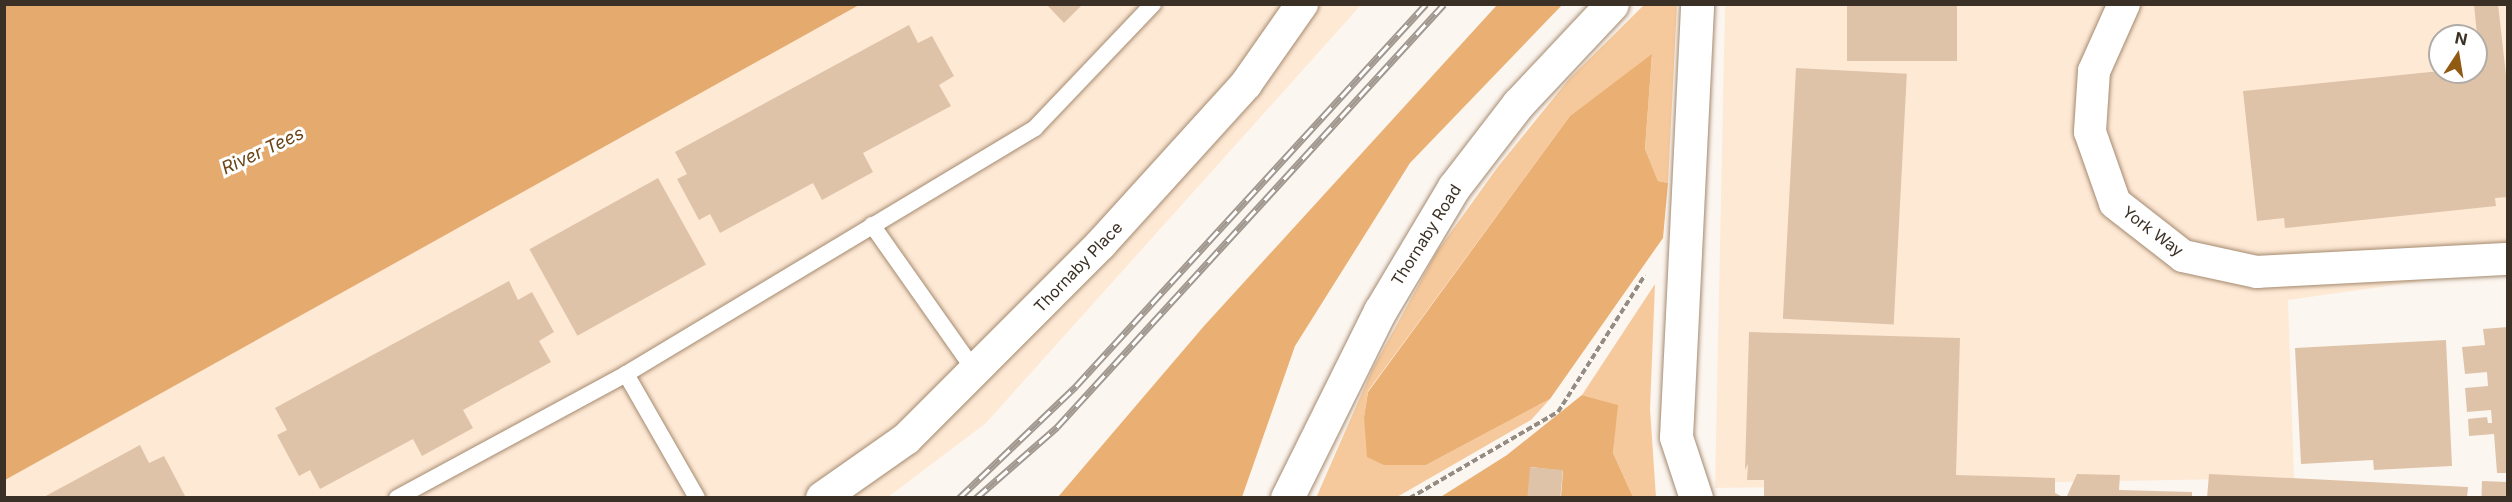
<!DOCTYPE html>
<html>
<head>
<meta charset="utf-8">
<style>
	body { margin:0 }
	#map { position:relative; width:2512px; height:502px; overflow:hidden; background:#fcf6f0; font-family:Inter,sans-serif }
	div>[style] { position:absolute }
	.built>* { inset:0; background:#fee9d5 }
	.green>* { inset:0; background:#f6c99c }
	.forest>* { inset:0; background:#eaaf72 }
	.water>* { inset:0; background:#e5aa6e }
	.building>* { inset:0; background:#dfc3a8; transform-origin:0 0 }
	.path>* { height:4px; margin-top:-2px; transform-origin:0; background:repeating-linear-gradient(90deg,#948b82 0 6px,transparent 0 9px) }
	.roads { filter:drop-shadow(0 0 2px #a48a70) drop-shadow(0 0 2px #a48a70) }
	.service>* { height:16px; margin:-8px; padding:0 8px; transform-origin:8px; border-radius:8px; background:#fff }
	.minor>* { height:32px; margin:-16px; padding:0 16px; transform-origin:16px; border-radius:16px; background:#fff }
	.primary>* { height:33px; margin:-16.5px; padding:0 16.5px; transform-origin:16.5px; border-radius:16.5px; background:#fff }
	.rail>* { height:7px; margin-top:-3.5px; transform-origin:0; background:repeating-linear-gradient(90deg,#fff 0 14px,#a19890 0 28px); box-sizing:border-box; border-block:2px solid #a19890 }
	span { translate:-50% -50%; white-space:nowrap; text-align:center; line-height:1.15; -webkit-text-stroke:6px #fff; paint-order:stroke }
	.street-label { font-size:16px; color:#3b3025 }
	.water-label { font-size:18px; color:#6c4517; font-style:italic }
	.frame { position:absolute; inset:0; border:6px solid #3b3025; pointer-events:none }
	.north { position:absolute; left:2428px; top:24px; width:60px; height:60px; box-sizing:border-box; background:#fff; border:2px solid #b1aca8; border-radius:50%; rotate:12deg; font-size:16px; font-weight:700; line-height:24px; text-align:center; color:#3b3025 }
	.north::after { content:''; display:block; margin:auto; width:21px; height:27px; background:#915a12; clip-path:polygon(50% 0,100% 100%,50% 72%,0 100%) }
</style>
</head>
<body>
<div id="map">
	<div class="built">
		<div style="clip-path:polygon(859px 5px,1361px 5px,986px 423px,888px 497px,5px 498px,5px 480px)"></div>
		<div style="clip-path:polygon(evenodd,1725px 5px,2507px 5px,2507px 269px,2288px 300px,2294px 478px,1715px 488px,1725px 5px,2440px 36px,2476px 36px,2476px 72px,2440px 72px,2440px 36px)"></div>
	</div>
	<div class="green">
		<div style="clip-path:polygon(1644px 5px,1677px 5px,1668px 183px,1658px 181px,1645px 149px,1652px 55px,1570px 116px,1368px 391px,1364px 417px,1426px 465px,1550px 399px,1531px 420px,1397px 497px,1316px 498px,1372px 370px,1436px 253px,1497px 168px,1569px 79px)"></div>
		<div style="clip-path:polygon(1655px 284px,1650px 409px,1656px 497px,1633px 497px,1613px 453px,1617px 405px,1582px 395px)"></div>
	</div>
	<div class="forest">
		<div style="clip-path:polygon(1497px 5px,1562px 5px,1410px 163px,1295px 346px,1242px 497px,1058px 497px,1204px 326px)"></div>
		<div style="clip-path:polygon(1652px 54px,1645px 149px,1658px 181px,1668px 183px,1663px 238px,1550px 399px,1426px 465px,1384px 465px,1367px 457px,1364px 417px,1368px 392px,1570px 116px)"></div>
		<div style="clip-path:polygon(1582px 395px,1618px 405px,1613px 453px,1633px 497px,1561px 497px,1563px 471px,1531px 467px,1528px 497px,1439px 498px,1507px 455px)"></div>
	</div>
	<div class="water">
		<div style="clip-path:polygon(5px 4px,859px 4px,859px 5px,5px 480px)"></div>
	</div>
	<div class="building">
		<div style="clip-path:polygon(1046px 4px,1083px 4px,1064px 23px)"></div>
		<div style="left:1847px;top:4px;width:110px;height:57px"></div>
		<div style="clip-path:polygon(2474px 4px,2498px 4px,2508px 93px,2508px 197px,2495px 198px,2496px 206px,2285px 228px,2284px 218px,2257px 221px,2243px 91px,2440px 71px,2476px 72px,2476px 67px,2480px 66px)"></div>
		<div style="clip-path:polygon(909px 25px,918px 43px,932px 36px,954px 76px,939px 85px,951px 106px,863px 153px,873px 172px,822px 200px,813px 183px,720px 233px,710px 214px,699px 220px,677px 179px,687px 174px,675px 152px)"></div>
		<div style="left:1796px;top:68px;width:111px;height:251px;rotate:3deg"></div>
		<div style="left:658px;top:178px;width:99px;height:147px;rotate:61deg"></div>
		<div style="clip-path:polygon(509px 281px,518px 300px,532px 292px,554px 332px,539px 341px,551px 362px,463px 410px,473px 428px,422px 456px,413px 439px,320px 489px,310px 470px,299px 476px,277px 435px,287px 430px,275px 408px)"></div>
		<div style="clip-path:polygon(2508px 327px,2508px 473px,2497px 473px,2494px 434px,2469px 436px,2468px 419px,2487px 417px,2488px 423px,2492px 423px,2491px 410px,2467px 412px,2465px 388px,2488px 386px,2487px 372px,2465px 374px,2462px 347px,2485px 345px,2483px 329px)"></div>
		<div style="clip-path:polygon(1749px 332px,1960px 338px,1956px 475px,2055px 478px,2055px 493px,2065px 498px,1764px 498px,1764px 480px,1747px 480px,1748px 464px,1745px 470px)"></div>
		<div style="clip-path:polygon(2446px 340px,2452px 466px,2374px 470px,2373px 460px,2301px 464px,2295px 348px)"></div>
		<div style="clip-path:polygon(140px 445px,149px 463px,164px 456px,185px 496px,42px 498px)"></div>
		<div style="left:1530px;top:467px;width:33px;height:31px;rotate:5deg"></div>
		<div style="clip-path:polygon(2077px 474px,2120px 475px,2119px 490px,2192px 492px,2192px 498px,2066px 498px)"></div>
		<div style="clip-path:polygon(2209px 474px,2468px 487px,2467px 498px,2207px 498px)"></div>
		<div style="left:2482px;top:481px;width:26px;height:17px;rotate:2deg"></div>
	</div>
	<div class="path">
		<div style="left:1410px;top:498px;width:171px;rotate:-30.2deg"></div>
		<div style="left:1558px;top:412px;width:162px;rotate:-57.6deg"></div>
	</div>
	<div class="roads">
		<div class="service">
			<div style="left:872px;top:225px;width:179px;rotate:54.8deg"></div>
			<div style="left:626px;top:374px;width:143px;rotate:60.2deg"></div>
			<div style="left:397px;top:498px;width:260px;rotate:-28.4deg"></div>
			<div style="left:626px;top:374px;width:477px;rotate:-31deg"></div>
			<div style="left:1035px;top:128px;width:171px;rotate:-46.4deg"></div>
		</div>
		<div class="minor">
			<div style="left:2124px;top:4px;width:73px;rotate:114.1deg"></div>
			<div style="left:2094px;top:71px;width:61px;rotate:93.8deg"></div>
			<div style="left:2090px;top:132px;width:75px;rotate:70.6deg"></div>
			<div style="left:2115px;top:203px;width:86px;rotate:37.9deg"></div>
			<div style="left:2183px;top:256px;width:76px;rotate:12.2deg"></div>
			<div style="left:2257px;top:272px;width:251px;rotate:-3deg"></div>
			<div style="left:822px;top:498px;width:103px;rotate:-35.1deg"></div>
			<div style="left:906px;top:439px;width:276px;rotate:-45deg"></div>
			<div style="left:1101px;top:244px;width:216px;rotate:-47.8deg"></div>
			<div style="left:1246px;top:84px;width:98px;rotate:-55deg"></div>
		</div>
		<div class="primary">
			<div style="left:1287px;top:498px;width:209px;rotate:-63.6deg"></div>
			<div style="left:1380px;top:311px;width:144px;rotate:-59.2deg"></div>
			<div style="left:1454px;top:187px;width:105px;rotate:-52.4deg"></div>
			<div style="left:1518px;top:104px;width:137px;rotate:-46.8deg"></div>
			<div style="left:1696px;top:498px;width:64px;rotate:-108.2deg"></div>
			<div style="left:1676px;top:437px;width:434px;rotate:-87.2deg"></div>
		</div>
	</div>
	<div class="rail">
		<div style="left:959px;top:498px;width:162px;rotate:-43.7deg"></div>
		<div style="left:1076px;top:386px;width:518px;rotate:-47.5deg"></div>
		<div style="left:976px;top:498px;width:108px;rotate:-41.2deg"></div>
		<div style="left:1057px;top:427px;width:573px;rotate:-47.54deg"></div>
	</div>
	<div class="street-label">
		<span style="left:2153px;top:231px;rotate:37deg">York Way</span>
		<span style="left:1426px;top:235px;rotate:-58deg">Thornaby Road</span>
		<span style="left:1078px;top:267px;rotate:-46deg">Thornaby Place</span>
	</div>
	<div class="water-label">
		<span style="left:263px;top:151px;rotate:-25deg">River Tees</span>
	</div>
	<div class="frame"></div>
	<div class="north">N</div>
</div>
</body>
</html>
